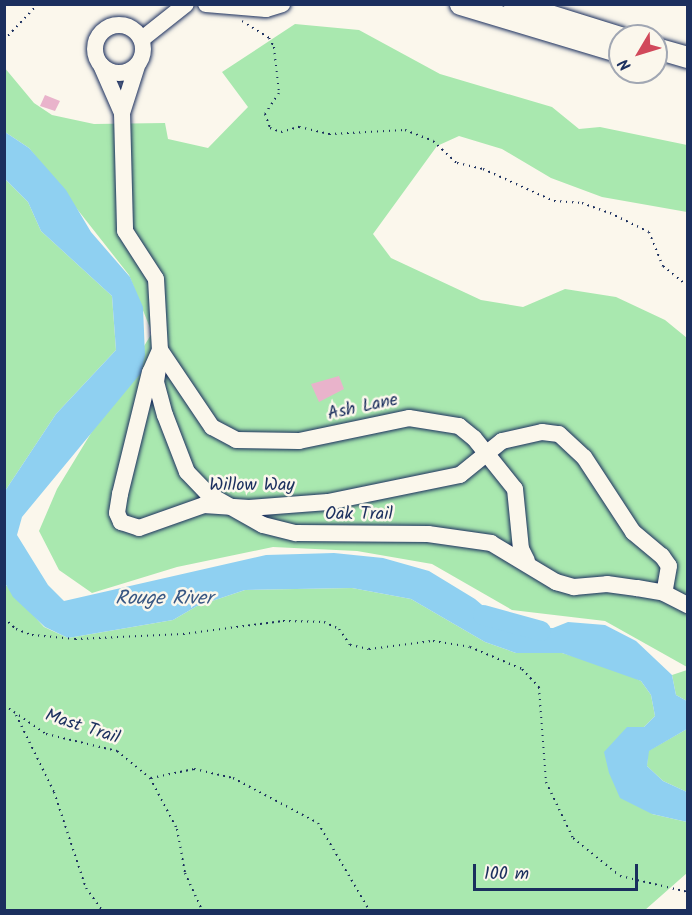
<!DOCTYPE html>
<html>
<head>
<meta charset="utf-8">
<style>
	body { margin:0 }
	#map { position:relative; width:692px; height:915px; overflow:hidden; background:#fbf7ec; font-family:Kalam,sans-serif }
	div>[style] { position:absolute }
	.green>* { inset:0; background:#a9e8af }
	.water>* { inset:0; background:#8fd0f1 }
	.river>* { height:20px; margin:-10px; padding:0 10px; transform-origin:10px; border-radius:10px; background:#8fd0f1 }
	.building>* { inset:0; background:#e9b3cb }
	.path>* { height:2px; margin-top:-1px; transform-origin:0; background:repeating-linear-gradient(90deg,#1b2f5e 0 1.5px,transparent 0 6px) }
	.roads { filter:drop-shadow(0 0 2px #1b2f5e) drop-shadow(0 0 2px #1b2f5e) }
	.minor>* { height:16px; margin:-8px; padding:0 8px; transform-origin:8px; border-radius:8px; background:#fbf7ec }
	.minor>.ring { margin:-8px; padding:0; box-sizing:content-box; background:none; border:16px solid #fbf7ec; border-radius:50% }
	.major>* { height:21px; margin:-10.5px; padding:0 10.5px; transform-origin:10.5px; border-radius:10.5px; background:#fbf7ec }
	span { translate:-50% -50%; white-space:nowrap; text-align:center; line-height:1.15; -webkit-text-stroke:5px #fbf7ec; paint-order:stroke }
	.street-label { font-size:18px; color:#1b2f5e }
	.water-label { font-size:20px; color:#385783; font-style:italic }
	.frame { position:absolute; inset:0; border:6px solid #1b2f5e; pointer-events:none }
	.north { position:absolute; left:608px; top:24px; width:60px; height:60px; box-sizing:border-box; background:#fbf7ec; border:2px solid #a1a7b3; border-radius:50%; rotate:232deg; font-size:16px; font-weight:700; line-height:24px; text-align:center; color:#1b2f5e }
	.north::after { content:''; display:block; margin:auto; width:21px; height:27px; background:#d1495b; clip-path:polygon(50% 0,100% 100%,50% 72%,0 100%) }
	.scale { position:absolute; left:473px; top:864px; width:165px; height:27px; box-sizing:border-box; border:3px solid #1b2f5e; border-top:0; padding-left:8px; font-size:18px; line-height:21px; white-space:nowrap; color:#1b2f5e; -webkit-text-stroke:4px #fbf7ec; paint-order:stroke }
</style>
</head>
<body>
<div id="map">
	<div class="green">
		<div style="clip-path:polygon(295px 24px,359px 30px,440px 74px,552px 107px,579px 129px,600px 127px,687px 145px,687px 212px,602px 197px,551px 178px,502px 149px,459px 136px,437px 146px,373px 234px,391px 258px,481px 300px,523px 307px,565px 289px,616px 297px,665px 320px,687px 338px,687px 667px,605px 621px,512px 610px,432px 564px,357px 551px,273px 547px,177px 567px,92px 593px,59px 570px,39px 531px,57px 489px,152px 333px,129px 275px,29px 148px,5px 132px,4px 67px,34px 103px,52px 115px,94px 124px,165px 123px,168px 139px,208px 148px,248px 107px,222px 72px)"></div>
		<div style="clip-path:polygon(5px 179px,28px 202px,41px 231px,112px 296px,116px 350px,56px 414px,5px 491px)"></div>
		<div style="clip-path:polygon(4px 583px,44px 627px,68px 638px,173px 620px,197px 606px,245px 590px,352px 588px,411px 599px,485px 642px,516px 653px,562px 653px,617px 669px,641px 681px,651px 695px,655px 716px,644px 727px,627px 727px,652px 814px,687px 822px,687px 873px,645px 910px,5px 910px)"></div>
		<div style="clip-path:polygon(687px 670px,687px 701px,676px 695px,672px 675px)"></div>
		<div style="clip-path:polygon(687px 729px,687px 792px,663px 781px,647px 766px,648px 751px)"></div>
	</div>
	<div class="water">
		<div style="clip-path:polygon(5px 132px,29px 148px,66px 190px,91px 232px,130px 277px,143px 307px,145px 355px,141px 373px,22px 517px,17px 535px,48px 585px,64px 601px,266px 555px,334px 553px,383px 558px,429px 571px,475px 599px,508px 627px,553px 628px,568px 622px,605px 625px,636px 641px,672px 675px,676px 695px,687px 701px,687px 729px,649px 751px,647px 766px,663px 781px,687px 792px,687px 822px,652px 814px,620px 798px,609px 773px,604px 752px,627px 727px,644px 727px,655px 716px,651px 695px,641px 681px,562px 653px,516px 653px,485px 642px,411px 599px,352px 588px,245px 590px,197px 606px,173px 620px,68px 638px,45px 627px,13px 597px,5px 583px,5px 491px,56px 414px,116px 350px,112px 296px,41px 231px,28px 202px,5px 179px)"></div>
	</div>
	<div class="river">
		<div style="left:483px;top:615px;width:60px;rotate:15.4deg"></div>
	</div>
	<div class="building">
		<div style="clip-path:polygon(45px 95px,60px 101px,55px 111px,40px 106px)"></div>
		<div style="clip-path:polygon(339px 376px,344px 389px,319px 402px,311px 384px)"></div>
	</div>
	<div class="path">
		<div style="left:242px;top:21px;width:32px;rotate:32deg"></div>
		<div style="left:269px;top:38px;width:10px;rotate:61deg"></div>
		<div style="left:274px;top:47px;width:46px;rotate:83.8deg"></div>
		<div style="left:279px;top:93px;width:25px;rotate:124deg"></div>
		<div style="left:265px;top:114px;width:15px;rotate:70deg"></div>
		<div style="left:270px;top:128px;width:12px;rotate:20deg"></div>
		<div style="left:281px;top:132px;width:19px;rotate:-16deg"></div>
		<div style="left:299px;top:127px;width:31px;rotate:13deg"></div>
		<div style="left:329px;top:134px;width:76px;rotate:-3deg"></div>
		<div style="left:405px;top:130px;width:30px;rotate:21deg"></div>
		<div style="left:433px;top:141px;width:33px;rotate:43deg"></div>
		<div style="left:457px;top:163px;width:27px;rotate:13deg"></div>
		<div style="left:483px;top:169px;width:78px;rotate:24.3deg"></div>
		<div style="left:554px;top:201px;width:28px;rotate:4deg"></div>
		<div style="left:582px;top:203px;width:30px;rotate:20deg"></div>
		<div style="left:610px;top:213px;width:43px;rotate:26deg"></div>
		<div style="left:649px;top:232px;width:37px;rotate:68deg"></div>
		<div style="left:663px;top:266px;width:32px;rotate:39deg"></div>
		<div style="left:4px;top:40px;width:50px;rotate:-46.6deg"></div>
		<div style="left:4px;top:618px;width:16px;rotate:43deg"></div>
		<div style="left:16px;top:629px;width:17px;rotate:21deg"></div>
		<div style="left:32px;top:635px;width:43px;rotate:5.3deg"></div>
		<div style="left:75px;top:639px;width:108px;rotate:-2.7deg"></div>
		<div style="left:183px;top:634px;width:101px;rotate:-7.4deg"></div>
		<div style="left:283px;top:621px;width:41px;rotate:1.4deg"></div>
		<div style="left:324px;top:622px;width:17px;rotate:25deg"></div>
		<div style="left:339px;top:629px;width:19px;rotate:55deg"></div>
		<div style="left:350px;top:645px;width:19px;rotate:12deg"></div>
		<div style="left:369px;top:649px;width:64px;rotate:-7.1deg"></div>
		<div style="left:433px;top:641px;width:37px;rotate:9deg"></div>
		<div style="left:470px;top:647px;width:56px;rotate:22.9deg"></div>
		<div style="left:522px;top:669px;width:25px;rotate:47deg"></div>
		<div style="left:539px;top:687px;width:95px;rotate:85.8deg"></div>
		<div style="left:546px;top:782px;width:62px;rotate:64.3deg"></div>
		<div style="left:573px;top:838px;width:60px;rotate:39deg"></div>
		<div style="left:620px;top:876px;width:70px;rotate:13.2deg"></div>
		<div style="left:4px;top:705px;width:51px;rotate:34.6deg"></div>
		<div style="left:46px;top:734px;width:73px;rotate:13.5deg"></div>
		<div style="left:117px;top:751px;width:43px;rotate:39.3deg"></div>
		<div style="left:150px;top:778px;width:58px;rotate:62.1deg"></div>
		<div style="left:177px;top:829px;width:45px;rotate:79.7deg"></div>
		<div style="left:185px;top:873px;width:41px;rotate:65.3deg"></div>
		<div style="left:16px;top:715px;width:86px;rotate:63.7deg"></div>
		<div style="left:54px;top:792px;width:101px;rotate:71.6deg"></div>
		<div style="left:86px;top:888px;width:27px;rotate:54deg"></div>
		<div style="left:151px;top:778px;width:44px;rotate:-11.8deg"></div>
		<div style="left:194px;top:769px;width:40px;rotate:13deg"></div>
		<div style="left:233px;top:778px;width:96px;rotate:27.9deg"></div>
		<div style="left:318px;top:823px;width:101px;rotate:59.6deg"></div>
	</div>
	<div class="roads">
		<div class="minor">
			<div style="left:206px;top:4px;width:60px;rotate:4.8deg"></div>
			<div style="left:266px;top:9px;width:17px;rotate:-17deg"></div>
			<div class="ring" style="left:95px;top:25px;width:32px;height:32px"></div>
			<div style="left:142px;top:39px;width:56px;rotate:-38.5deg"></div>
			<div style="left:101px;top:65px;width:52px;rotate:66.4deg"></div>
			<div style="left:122px;top:113px;width:49px;rotate:-72.3deg"></div>
			<div style="left:122px;top:113px;width:118px;rotate:88.5deg"></div>
			<div style="left:125px;top:231px;width:57px;rotate:57.1deg"></div>
			<div style="left:156px;top:279px;width:71px;rotate:86.8deg"></div>
			<div style="left:160px;top:350px;width:24px;rotate:114deg"></div>
			<div style="left:150px;top:372px;width:126px;rotate:103.8deg"></div>
			<div style="left:120px;top:494px;width:19px;rotate:99deg"></div>
			<div style="left:117px;top:513px;width:10px;rotate:66deg"></div>
			<div style="left:121px;top:522px;width:19px;rotate:18deg"></div>
			<div style="left:139px;top:528px;width:69px;rotate:-19.5deg"></div>
			<div style="left:204px;top:505px;width:45px;rotate:3.8deg"></div>
			<div style="left:249px;top:508px;width:79px;rotate:-4.3deg"></div>
			<div style="left:328px;top:502px;width:135px;rotate:-11.6deg"></div>
			<div style="left:460px;top:475px;width:54px;rotate:-39deg"></div>
			<div style="left:502px;top:441px;width:41px;rotate:-12.7deg"></div>
			<div style="left:542px;top:432px;width:17px;rotate:7deg"></div>
			<div style="left:559px;top:434px;width:34px;rotate:43deg"></div>
			<div style="left:584px;top:457px;width:90px;rotate:56.8deg"></div>
			<div style="left:633px;top:532px;width:38px;rotate:40deg"></div>
			<div style="left:662px;top:556px;width:12px;rotate:55deg"></div>
			<div style="left:669px;top:566px;width:27px;rotate:100deg"></div>
			<div style="left:160px;top:350px;width:93px;rotate:56deg"></div>
			<div style="left:212px;top:427px;width:27px;rotate:28deg"></div>
			<div style="left:236px;top:440px;width:63px;rotate:0.9deg"></div>
			<div style="left:299px;top:441px;width:112px;rotate:-11.8deg"></div>
			<div style="left:409px;top:418px;width:51px;rotate:9.1deg"></div>
			<div style="left:459px;top:426px;width:19px;rotate:39deg"></div>
			<div style="left:474px;top:438px;width:65px;rotate:51.2deg"></div>
			<div style="left:515px;top:489px;width:60px;rotate:84.3deg"></div>
			<div style="left:521px;top:549px;width:13px;rotate:63deg"></div>
			<div style="left:158px;top:369px;width:13px;rotate:99deg"></div>
			<div style="left:156px;top:382px;width:34px;rotate:75deg"></div>
			<div style="left:165px;top:415px;width:61px;rotate:68.9deg"></div>
			<div style="left:187px;top:472px;width:30px;rotate:46deg"></div>
			<div style="left:208px;top:494px;width:63px;rotate:29.4deg"></div>
			<div style="left:263px;top:525px;width:34px;rotate:14deg"></div>
			<div style="left:296px;top:533px;width:132px;rotate:0.4deg"></div>
			<div style="left:428px;top:534px;width:64px;rotate:8.1deg"></div>
			<div style="left:491px;top:543px;width:76px;rotate:31deg"></div>
			<div style="left:556px;top:582px;width:19px;rotate:16deg"></div>
			<div style="left:574px;top:587px;width:33px;rotate:-5deg"></div>
			<div style="left:607px;top:584px;width:30px;rotate:8deg"></div>
			<div style="left:637px;top:588px;width:27px;rotate:10deg"></div>
			<div style="left:664px;top:593px;width:27px;rotate:27deg"></div>
		</div>
		<div class="major">
			<div style="left:460px;top:4px;width:167px;rotate:16.7deg"></div>
			<div style="left:514px;top:4px;width:111px;rotate:17.3deg"></div>
			<div style="left:656px;top:48px;width:33px;rotate:16deg"></div>
		</div>
	</div>
	<div class="street-label">
		<span style="left:363px;top:408px;rotate:-12deg">Ash Lane</span>
		<span style="left:252px;top:486px">Willow Way</span>
		<span style="left:359px;top:515px">Oak Trail</span>
		<span style="left:82px;top:728px;rotate:18deg">Mast Trail</span>
	</div>
	<div class="water-label">
		<span style="left:164px;top:599px">Rouge River</span>
	</div>
	<div class="frame"></div>
	<div class="north">N</div>
	<div class="scale">100 m</div>
</div>
</body>
</html>
